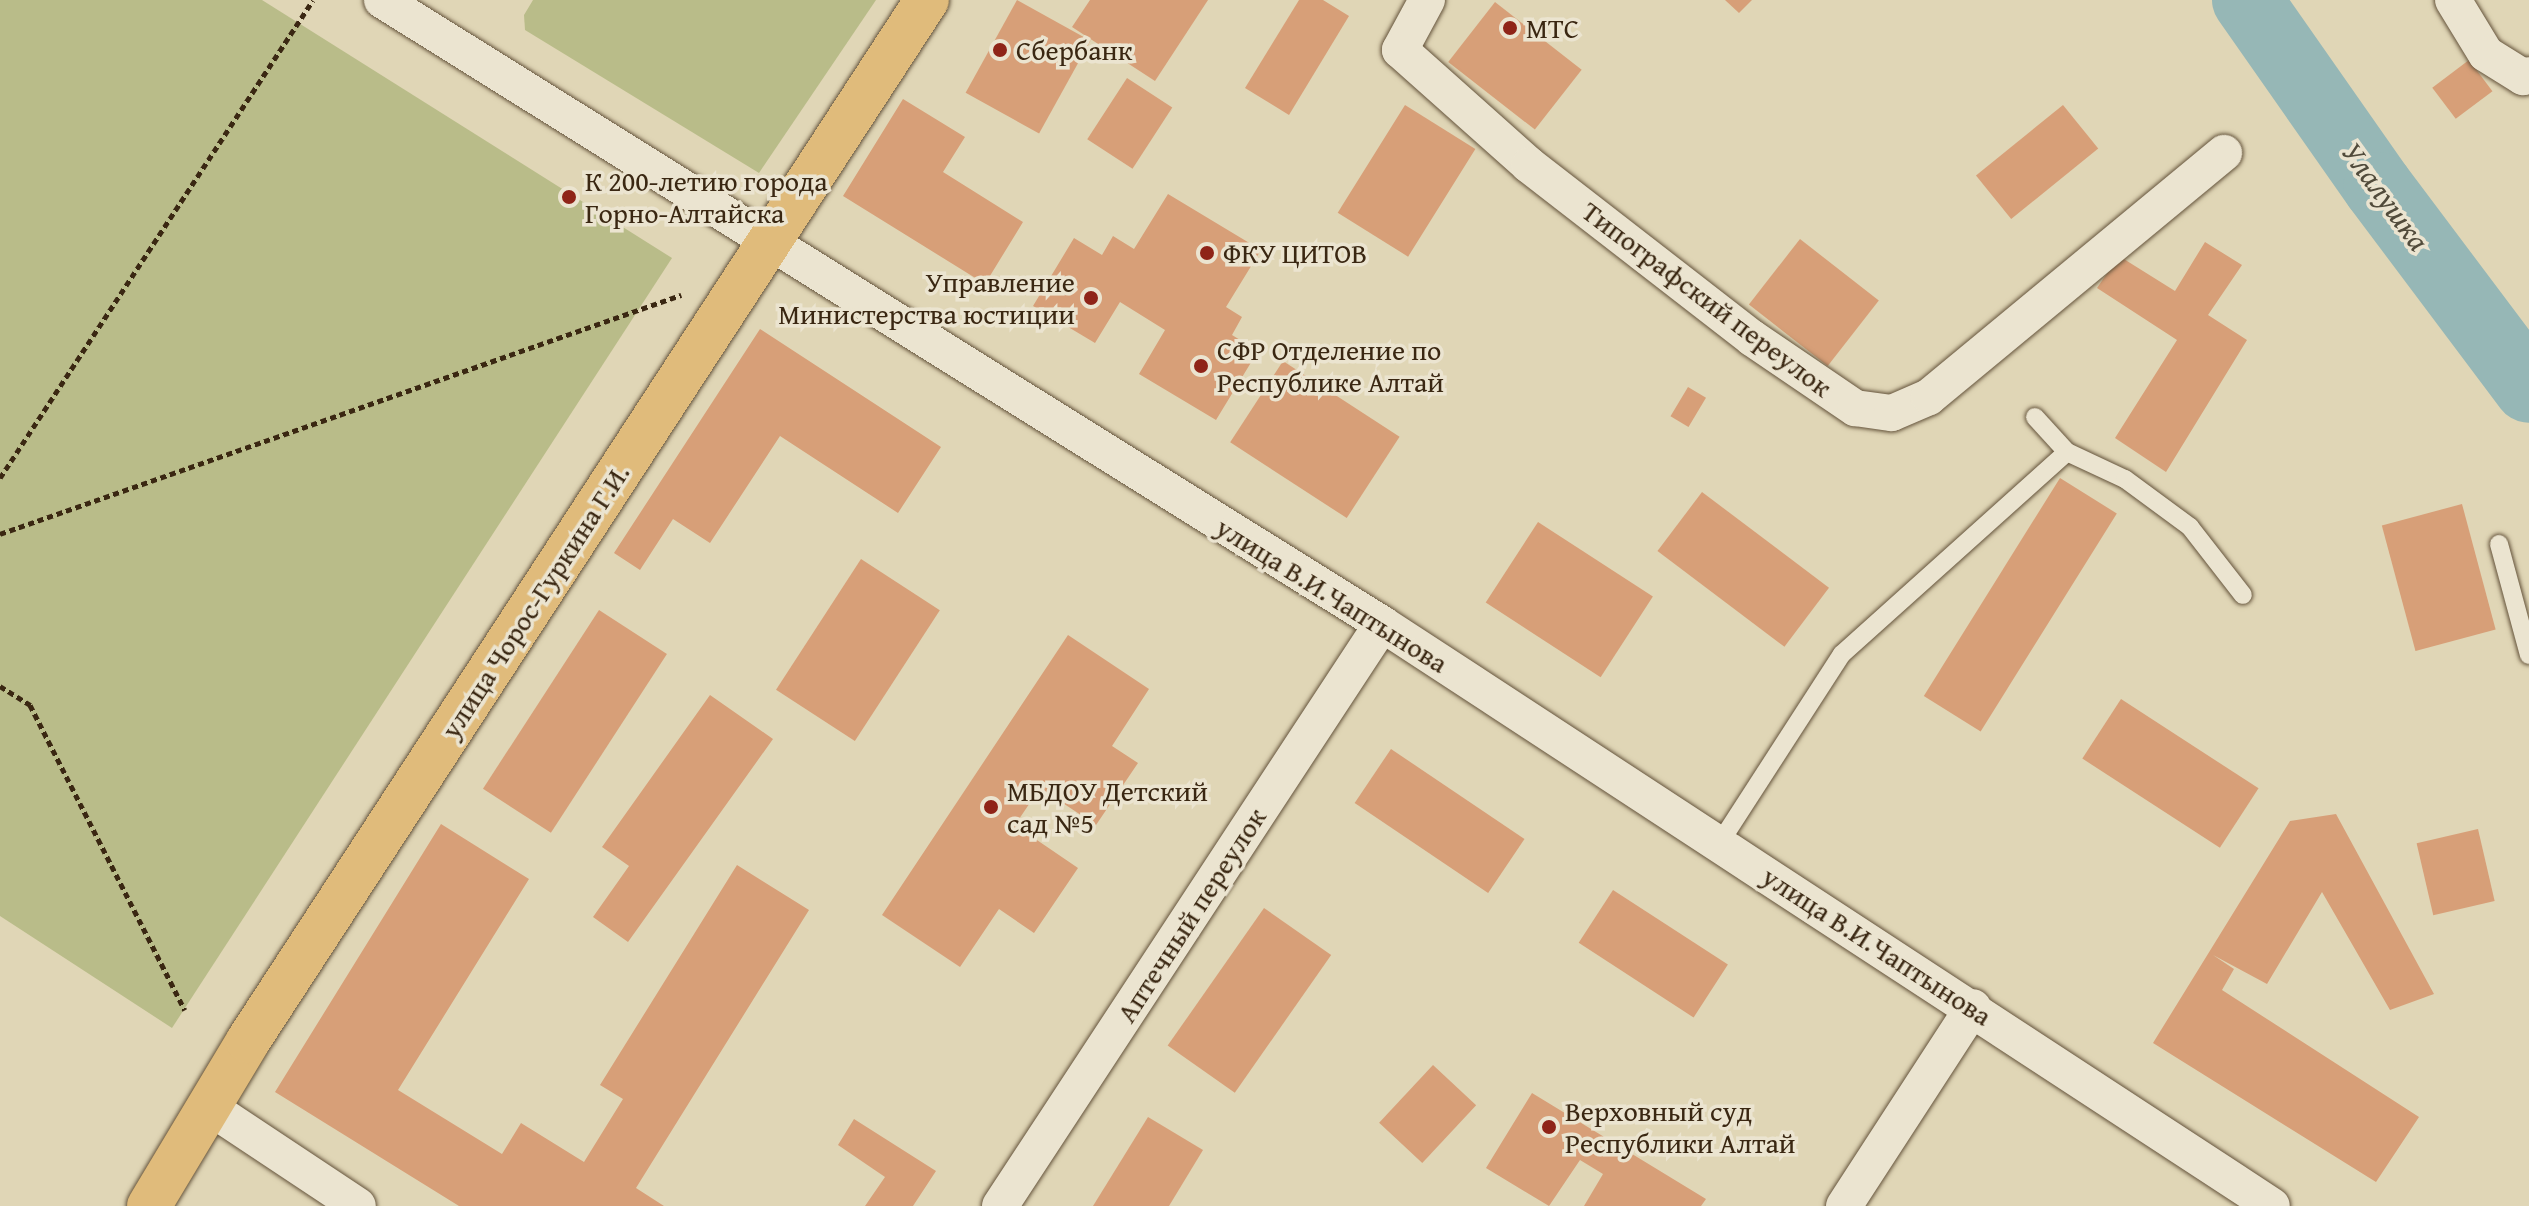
<!DOCTYPE html>
<html>
<head>
<meta charset="utf-8">
<style>
	body { margin:0 }
	#map { position:relative; width:2529px; height:1206px; overflow:hidden; background:#e0d6b6; font-family:"Gentium Book Plus",serif }
	div>[style] { position:absolute }
	.green>* { inset:0; background:#b9bc89 }
	.river>* { height:70px; margin:-35px; padding:0 35px; transform-origin:35px; border-radius:35px; background:#96b7b6 }
	.building>* { inset:0; background:#d79f78; transform-origin:0 0 }
	.path>* { height:5px; margin-top:-2.5px; transform-origin:0; background:repeating-linear-gradient(90deg,#3a2712 0 6px,transparent 0 10px) }
	.roads { filter:drop-shadow(0 0 2px #64533b) drop-shadow(0 0 2px #64533b) }
	.lane>* { height:18px; margin:-9px; padding:0 9px; transform-origin:9px; border-radius:9px; background:#ebe4d0 }
	.street>* { height:36px; margin:-18px; padding:0 18px; transform-origin:18px; border-radius:18px; background:#ebe4d0 }
	.primary>* { height:44px; margin:-22px; padding:0 22px; transform-origin:22px; border-radius:22px; background:#e0bb7b }
	.dots>* { width:22px; height:22px; translate:-50% -50%; box-sizing:border-box; border:4px solid #ebe4d0; border-radius:50% }
	span { translate:-50% -50%; white-space:nowrap; text-align:center; line-height:1.15; -webkit-text-stroke:7px #ebe4d0; paint-order:stroke }
	.poi-label { font-size:28px; color:#3a2712 }
	.left { translate:0 -50%; text-align:left }
	.right { translate:-100% -50%; text-align:right }
	.street-label { font-size:28px; color:#3a2712 }
	.water-label { font-size:30px; color:#514b3b; font-style:italic }
</style>
</head>
<body>
<div id="map">
	<div class="green">
		<div style="clip-path:polygon(0 0,262px 0,672px 258px,172px 1028px,0 916px)"></div>
		<div style="clip-path:polygon(533px 0,876px 0,759px 173px,525px 30px,524px 15px)"></div>
	</div>
	<div class="river">
		<div style="left:2247px;top:0;width:228px;rotate:55deg"></div>
		<div style="left:2378px;top:187px;width:251px;rotate:53.1deg"></div>
	</div>
	<div class="building">
		<div style="left:1017px;top:0;width:84px;height:106px;rotate:29deg"></div>
		<div style="clip-path:polygon(1090px 0,1208px 0,1155px 81px,1072px 27px)"></div>
		<div style="clip-path:polygon(1299px 0,1323px 0,1349px 16px,1289px 115px,1245px 88px)"></div>
		<div style="clip-path:polygon(1725px 0,1752px 0,1739px 13px)"></div>
		<div style="left:1495px;top:2px;width:110px;height:76px;rotate:38deg"></div>
		<div style="left:2469px;top:60px;width:39px;height:46px;rotate:53deg"></div>
		<div style="left:1127px;top:78px;width:54px;height:73px;rotate:33deg"></div>
		<div style="clip-path:polygon(903px 99px,965px 137px,943px 172px,1023px 222px,985px 284px,843px 196px)"></div>
		<div style="left:1405px;top:105px;width:83px;height:127px;rotate:32deg"></div>
		<div style="left:2063px;top:105px;width:56px;height:112px;rotate:51deg"></div>
		<div style="clip-path:polygon(1168px 194px,1261px 250px,1226px 307px,1242px 317px,1232px 335px,1258px 351px,1216px 420px,1139px 374px,1165px 330px,1120px 302px,1095px 343px,1033px 306px,1074px 238px,1102px 255px,1113px 236px,1134px 249px)"></div>
		<div style="left:1800px;top:239px;width:100px;height:83px;rotate:38deg"></div>
		<div style="clip-path:polygon(2205px 242px,2242px 265px,2208px 315px,2247px 340px,2166px 472px,2115px 438px,2177px 340px,2097px 288px,2119px 256px,2175px 291px)"></div>
		<div style="clip-path:polygon(760px 329px,941px 447px,898px 513px,780px 436px,710px 543px,673px 519px,640px 570px,614px 553px)"></div>
		<div style="left:1283px;top:361px;width:139px;height:97px;rotate:33deg"></div>
		<div style="left:1688px;top:387px;width:21px;height:34px;rotate:31deg"></div>
		<div style="left:2060px;top:478px;width:67px;height:257px;rotate:32deg"></div>
		<div style="left:1702px;top:492px;width:159px;height:74px;rotate:37deg"></div>
		<div style="left:2462px;top:504px;width:130px;height:83px;rotate:75deg"></div>
		<div style="left:1538px;top:522px;width:137px;height:96px;rotate:33deg"></div>
		<div style="left:861px;top:559px;width:94px;height:156px;rotate:33deg"></div>
		<div style="left:599px;top:610px;width:81px;height:213px;rotate:33deg"></div>
		<div style="clip-path:polygon(1068px 635px,1149px 689px,1112px 746px,1138px 763px,1096px 825px,1040px 788px,1015px 825px,1078px 868px,1034px 933px,999px 909px,960px 967px,882px 915px)"></div>
		<div style="clip-path:polygon(710px 695px,773px 739px,628px 942px,593px 917px,629px 866px,602px 847px)"></div>
		<div style="left:2121px;top:699px;width:164px;height:71px;rotate:33deg"></div>
		<div style="left:1391px;top:749px;width:161px;height:65px;rotate:34deg"></div>
		<div style="clip-path:polygon(2336px 814px,2434px 994px,2390px 1010px,2322px 892px,2267px 984px,2213px 955px,2234px 969px,2222px 990px,2419px 1117px,2376px 1182px,2153px 1043px,2290px 821px)"></div>
		<div style="clip-path:polygon(441px 824px,529px 879px,398px 1090px,502px 1154px,521px 1123px,584px 1162px,623px 1099px,600px 1085px,737px 865px,809px 910px,636px 1188px,664px 1206px,459px 1206px,275px 1092px)"></div>
		<div style="left:2478px;top:829px;width:74px;height:63px;rotate:77deg"></div>
		<div style="left:1613px;top:890px;width:137px;height:63px;rotate:33deg"></div>
		<div style="left:1264px;top:908px;width:82px;height:168px;rotate:35deg"></div>
		<div style="left:1433px;top:1065px;width:59px;height:79px;rotate:43deg"></div>
		<div style="clip-path:polygon(1532px 1093px,1706px 1199px,1701px 1206px,1584px 1206px,1603px 1174px,1580px 1160px,1549px 1206px,1486px 1168px)"></div>
		<div style="clip-path:polygon(1148px 1117px,1203px 1150px,1169px 1206px,1093px 1206px)"></div>
		<div style="clip-path:polygon(854px 1119px,936px 1171px,913px 1206px,865px 1206px,885px 1177px,838px 1145px)"></div>
	</div>
	<div class="path">
		<div style="left:0;top:478px;width:571px;rotate:-56.78deg"></div>
		<div style="left:0;top:534px;width:722px;rotate:-19.34deg"></div>
		<div style="left:0;top:686px;width:36px;rotate:32deg"></div>
		<div style="left:30px;top:705px;width:342px;rotate:63.1deg"></div>
	</div>
	<div class="roads">
		<div class="lane">
			<div style="left:2035px;top:417px;width:47px;rotate:47.6deg"></div>
			<div style="left:2499px;top:544px;width:115px;rotate:74.9deg"></div>
			<div style="left:1719px;top:844px;width:226px;rotate:-57.1deg"></div>
			<div style="left:1842px;top:654px;width:302px;rotate:-41.9deg"></div>
			<div style="left:2067px;top:452px;width:64px;rotate:25deg"></div>
			<div style="left:2125px;top:479px;width:81px;rotate:36.4deg"></div>
			<div style="left:2190px;top:527px;width:86px;rotate:52.1deg"></div>
		</div>
		<div class="street">
			<div style="left:382px;top:0;width:1179px;rotate:31.96deg"></div>
			<div style="left:1382px;top:624px;width:1063px;rotate:33.18deg"></div>
			<div style="left:1427px;top:0;width:57px;rotate:118.4deg"></div>
			<div style="left:1400px;top:50px;width:173px;rotate:41.7deg"></div>
			<div style="left:1529px;top:165px;width:282px;rotate:37.8deg"></div>
			<div style="left:1752px;top:338px;width:125px;rotate:34.2deg"></div>
			<div style="left:1855px;top:408px;width:37px;rotate:8deg"></div>
			<div style="left:1892px;top:413px;width:40px;rotate:-23.4deg"></div>
			<div style="left:1929px;top:397px;width:383px;rotate:-39.6deg"></div>
			<div style="left:2453px;top:0;width:63px;rotate:58.6deg"></div>
			<div style="left:2486px;top:54px;width:44px;rotate:31.9deg"></div>
			<div style="left:2523px;top:77px;width:6px;rotate:-18deg"></div>
			<div style="left:212px;top:1109px;width:175px;rotate:33.6deg"></div>
			<div style="left:1000px;top:1206px;width:696px;rotate:-56.72deg"></div>
			<div style="left:1844px;top:1206px;width:237px;rotate:-57deg"></div>
		</div>
		<div class="primary">
			<div style="left:149px;top:1206px;width:192px;rotate:-59deg"></div>
			<div style="left:248px;top:1041px;width:1243px;rotate:-56.89deg"></div>
		</div>
	</div>
	<div class="dots">
		<div style="left:1510px;top:28px;background:#8f2418"></div>
		<div style="left:1000px;top:50px;background:#8f2418"></div>
		<div style="left:569px;top:197px;background:#8f2418"></div>
		<div style="left:1207px;top:253px;background:#8f2418"></div>
		<div style="left:1091px;top:298px;background:#8f2418"></div>
		<div style="left:1201px;top:366px;background:#8f2418"></div>
		<div style="left:991px;top:807px;background:#8f2418"></div>
		<div style="left:1549px;top:1127px;background:#8f2418"></div>
	</div>
	<div class="poi-label">
		<span class="left" style="left:1526px;top:28px">МТС</span>
		<span class="left" style="left:1016px;top:50px">Сбербанк</span>
		<span class="left" style="left:585px;top:197px">К 200-летию города<br>Горно-Алтайска</span>
		<span class="left" style="left:1223px;top:253px">ФКУ ЦИТОВ</span>
		<span class="right" style="left:1075px;top:298px">Управление<br>Министерства юстиции</span>
		<span class="left" style="left:1217px;top:366px">СФР Отделение по<br>Республике Алтай</span>
		<span class="left" style="left:1007px;top:807px">МБДОУ Детский<br>сад №5</span>
		<span class="left" style="left:1565px;top:1127px">Верховный суд<br>Республики Алтай</span>
	</div>
	<div class="street-label">
		<span style="left:1707px;top:299px;rotate:37deg">Типографский переулок</span>
		<span style="left:1332px;top:595px;rotate:32deg">улица В.И.Чаптынова</span>
		<span style="left:535px;top:601px;rotate:-57deg">улица Чорос-Гуркина Г.И.</span>
		<span style="left:1191px;top:915px;rotate:-57deg">Аптечный переулок</span>
		<span style="left:1877px;top:946px;rotate:33deg">улица В.И.Чаптынова</span>
	</div>
	<div class="water-label">
		<span style="left:2386px;top:196px;rotate:54deg">Улалушка</span>
	</div>
</div>
</body>
</html>
